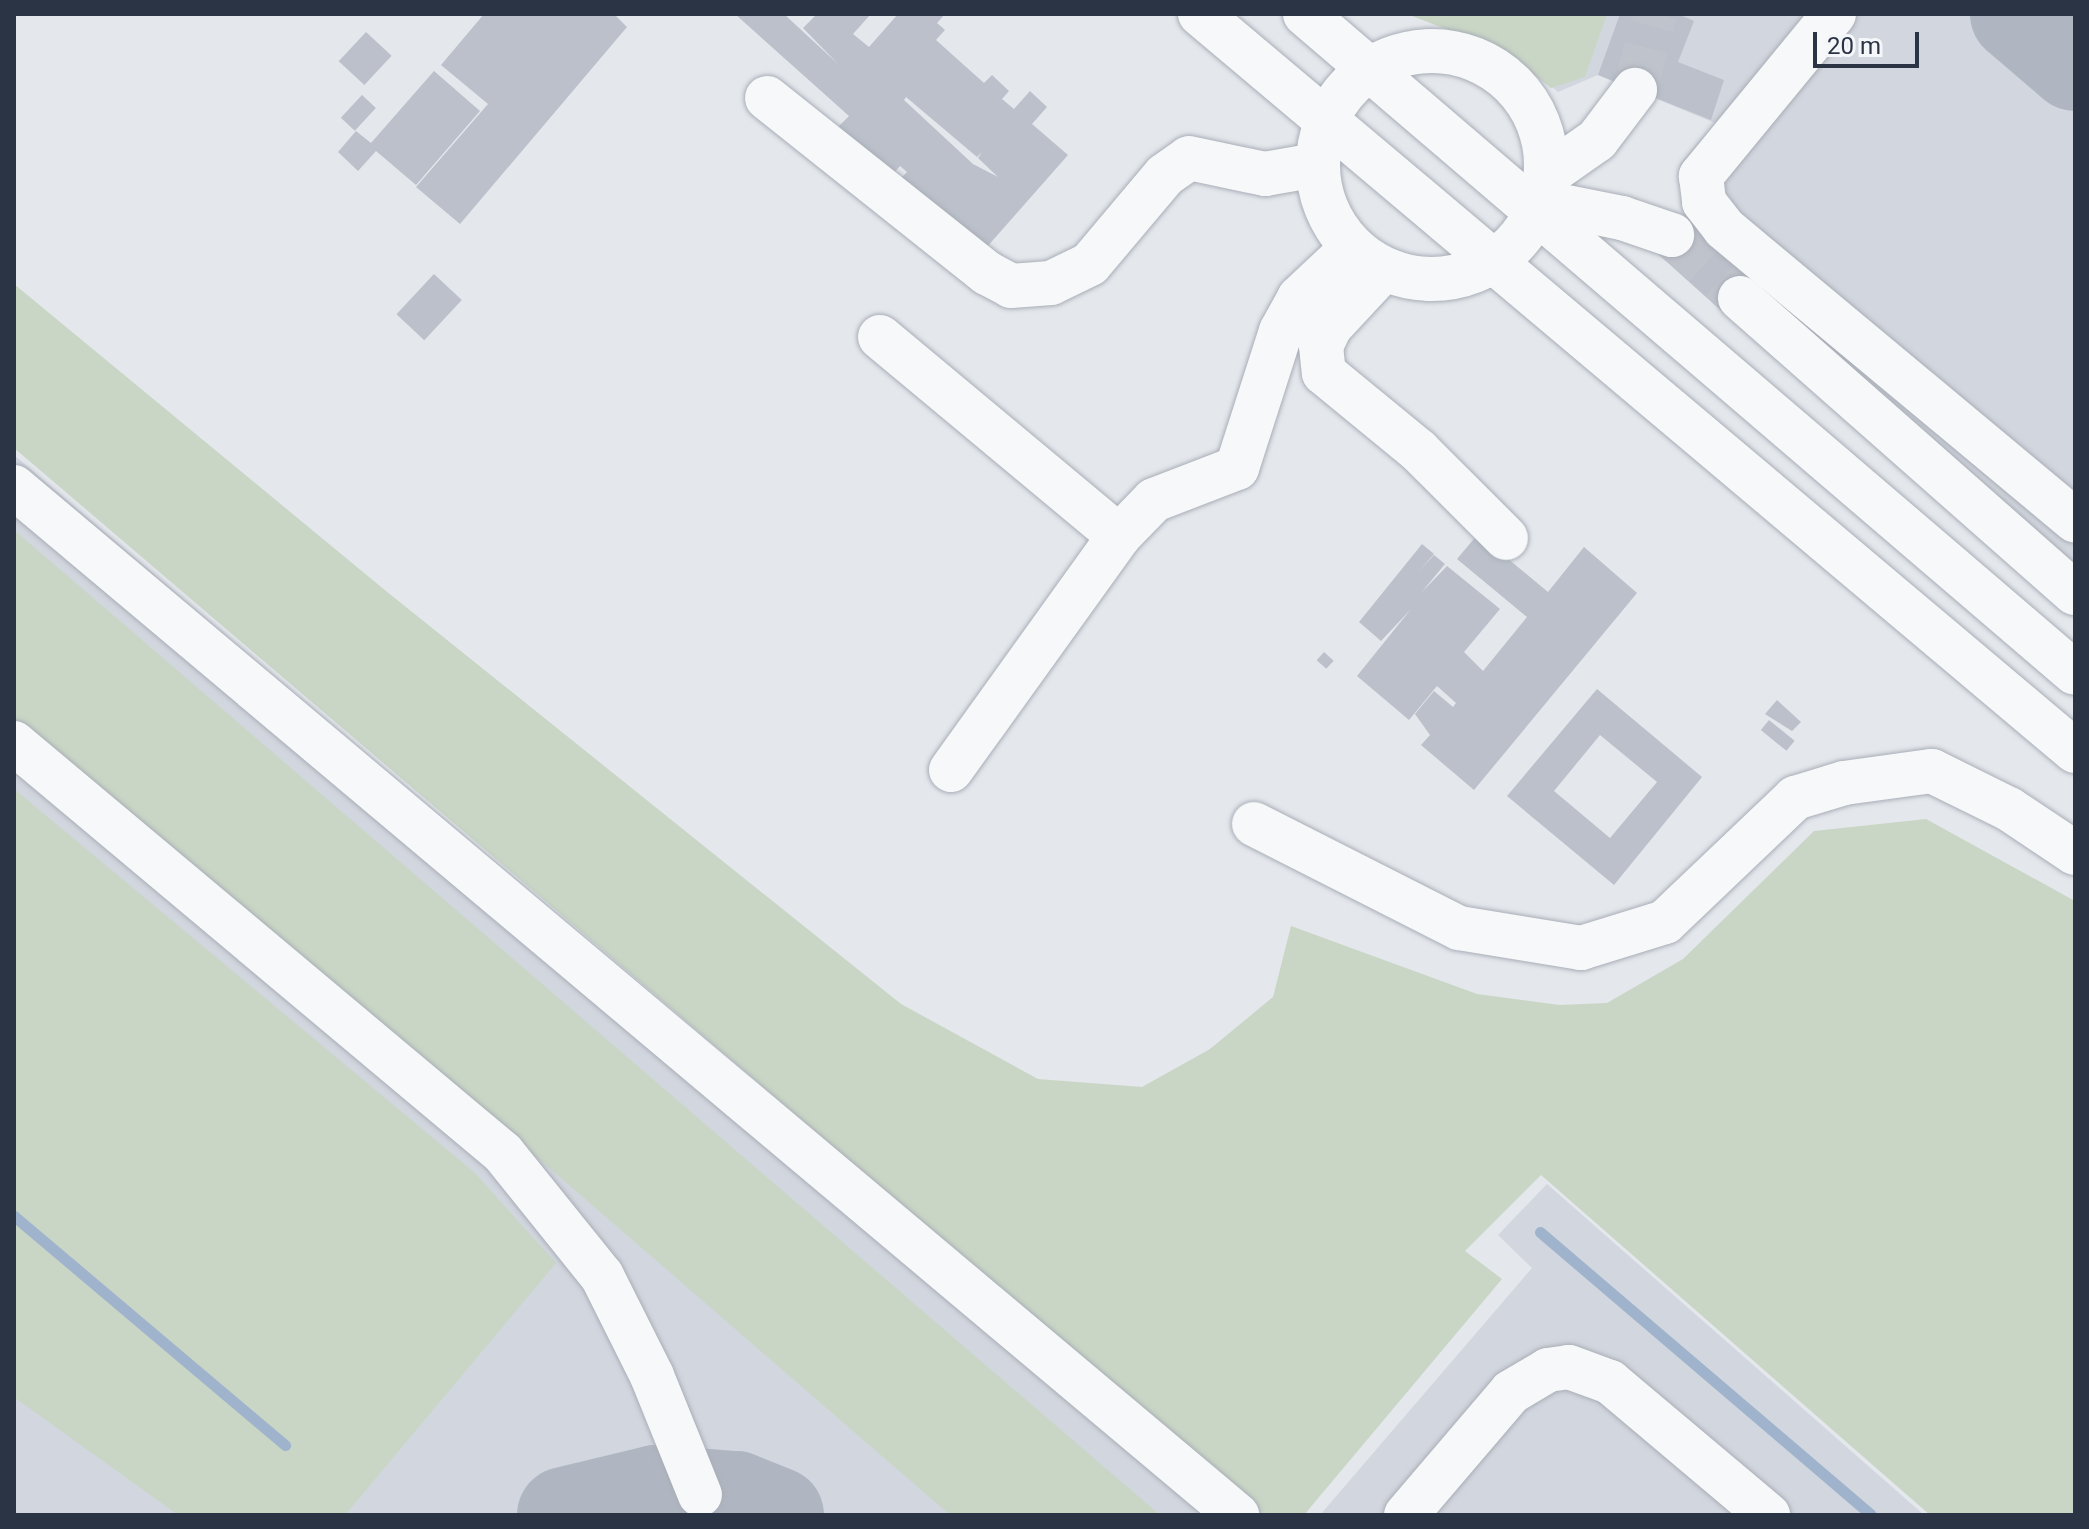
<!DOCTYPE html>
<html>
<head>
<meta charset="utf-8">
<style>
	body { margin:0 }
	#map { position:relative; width:2089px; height:1529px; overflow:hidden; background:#e4e7ec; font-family:Roboto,sans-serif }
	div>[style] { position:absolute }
	.built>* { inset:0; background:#d2d6de }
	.green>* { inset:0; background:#c9d6c5 }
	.stream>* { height:11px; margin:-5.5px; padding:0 5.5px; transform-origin:5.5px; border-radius:5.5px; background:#9fb4cc }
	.taxiway>* { height:96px; margin:-48px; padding:0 48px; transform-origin:48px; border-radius:48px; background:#b0b6c1 }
	.building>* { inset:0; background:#bbc0ca; transform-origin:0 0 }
	.minor-tunnel>* { height:44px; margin-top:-22px; transform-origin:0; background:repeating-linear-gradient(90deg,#bfc3cb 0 44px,transparent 0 66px) }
	.roads { filter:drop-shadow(0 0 2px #a9aeb7) drop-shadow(0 0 2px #a9aeb7) }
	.minor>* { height:44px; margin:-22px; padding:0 22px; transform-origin:22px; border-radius:22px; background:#f7f8fa }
	.minor>.ring { margin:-22px; padding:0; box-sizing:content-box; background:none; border:44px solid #f7f8fa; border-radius:50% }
	span { translate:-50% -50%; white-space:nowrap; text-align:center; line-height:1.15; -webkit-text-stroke:7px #f4f6f9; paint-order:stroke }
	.frame { position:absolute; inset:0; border:16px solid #2b3445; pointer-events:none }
	.scale { position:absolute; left:1813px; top:32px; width:106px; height:36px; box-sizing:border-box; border:4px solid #2b3445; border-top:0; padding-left:10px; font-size:24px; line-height:28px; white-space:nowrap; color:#2b3445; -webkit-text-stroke:6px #f4f6f9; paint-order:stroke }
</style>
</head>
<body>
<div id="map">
	<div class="built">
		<div style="clip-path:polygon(1414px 14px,2075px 14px,2075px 616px,1863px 425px,1657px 253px,1685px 219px,1680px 164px,1715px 123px,1598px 75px,1558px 92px,1510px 51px)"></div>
		<div style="clip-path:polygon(14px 455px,840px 1158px,1267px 1515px,14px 1515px)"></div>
		<div style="clip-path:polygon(1547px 1184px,1924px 1515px,1320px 1515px,1532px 1268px,1498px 1235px)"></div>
	</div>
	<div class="green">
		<div style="clip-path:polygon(1407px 14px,1607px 14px,1585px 77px,1551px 88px,1505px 52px)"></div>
		<div style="clip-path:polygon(14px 284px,386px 591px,901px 1004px,1038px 1079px,1142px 1087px,1210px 1049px,1273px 997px,1291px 926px,1477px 994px,1560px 1005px,1607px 1003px,1683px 959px,1814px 831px,1926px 819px,2075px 901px,2075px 1515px,1930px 1515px,1541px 1175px,1465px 1251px,1502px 1279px,1304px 1515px,1265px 1515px,14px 448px)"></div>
		<div style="clip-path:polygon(14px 530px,1160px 1515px,950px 1515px,554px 1172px,14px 723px)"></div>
		<div style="clip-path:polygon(14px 789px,475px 1173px,556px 1263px,345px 1515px,178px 1515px,14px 1397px)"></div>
	</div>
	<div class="stream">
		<div style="left:14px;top:1216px;width:355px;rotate:40.2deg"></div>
		<div style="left:1540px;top:1232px;width:435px;rotate:40.5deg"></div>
	</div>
	<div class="taxiway">
		<div style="left:2018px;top:14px;width:75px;rotate:40.7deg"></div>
		<div style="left:565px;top:1515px;width:94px;rotate:-13.6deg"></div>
		<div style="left:656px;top:1493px;width:80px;rotate:4.3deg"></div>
		<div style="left:736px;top:1499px;width:43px;rotate:21.8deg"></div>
	</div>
	<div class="building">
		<div style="clip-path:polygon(484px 14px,614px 14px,627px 27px,460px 224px,416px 187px,488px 104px,441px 65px)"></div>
		<div style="clip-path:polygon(evenodd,735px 14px,784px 14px,838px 64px,803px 28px,817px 14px,871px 14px,853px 34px,869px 47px,898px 14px,945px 14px,937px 23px,945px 30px,936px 40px,984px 83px,992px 75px,1009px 91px,1002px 99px,1014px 109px,1030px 91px,1047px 107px,1032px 124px,1068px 155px,986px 248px,902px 177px,907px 172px,900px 166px,892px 175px,838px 127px,849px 116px,735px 14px,906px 97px,977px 157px,982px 152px,978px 158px,998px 177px,973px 164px,904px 100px,906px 97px)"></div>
		<div style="clip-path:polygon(1620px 14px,1678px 14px,1694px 21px,1678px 62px,1724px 80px,1711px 120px,1598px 75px)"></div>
		<div style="left:366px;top:32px;width:35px;height:40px;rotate:43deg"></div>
		<div style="clip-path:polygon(434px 71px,480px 111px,416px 185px,376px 151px,358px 171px,338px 152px,356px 131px,371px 143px)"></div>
		<div style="left:362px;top:95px;width:19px;height:31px;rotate:43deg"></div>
		<div style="left:1685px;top:219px;width:92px;height:44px;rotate:42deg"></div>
		<div style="left:434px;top:274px;width:38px;height:55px;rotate:43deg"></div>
		<div style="clip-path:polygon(1478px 534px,1548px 592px,1584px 547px,1637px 593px,1474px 790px,1421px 745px,1430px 735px,1415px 714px,1434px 691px,1453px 707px,1456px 703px,1437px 686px,1409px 720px,1357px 676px,1411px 609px,1381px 641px,1359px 622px,1422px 544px,1434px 554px,1418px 572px,1434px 555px,1445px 564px,1421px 593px,1447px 566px,1500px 609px,1464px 652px,1483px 671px,1527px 617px,1457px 559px)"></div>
		<div style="left:1324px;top:652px;width:13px;height:11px;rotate:42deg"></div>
		<div style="clip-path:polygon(evenodd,1597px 689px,1702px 777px,1614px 885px,1507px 796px,1597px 689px,1600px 735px,1657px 782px,1610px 838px,1554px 791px,1600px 735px)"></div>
		<div style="clip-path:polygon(1777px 700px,1801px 722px,1792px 731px,1765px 714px)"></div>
		<div style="left:1769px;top:720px;width:33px;height:13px;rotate:39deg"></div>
	</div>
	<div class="minor-tunnel">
		<div style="left:1635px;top:90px;width:79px;rotate:-75.3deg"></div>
		<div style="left:1672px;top:235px;width:93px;rotate:42.8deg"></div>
	</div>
	<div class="roads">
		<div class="minor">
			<div style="left:1200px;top:14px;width:1144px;rotate:40.11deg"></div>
			<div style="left:1305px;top:14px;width:1013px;rotate:40.56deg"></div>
			<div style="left:1834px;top:14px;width:210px;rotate:129.4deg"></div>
			<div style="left:1701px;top:176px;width:26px;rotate:83deg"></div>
			<div style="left:1704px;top:202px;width:33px;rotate:52deg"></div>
			<div style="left:1724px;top:228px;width:457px;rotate:39.8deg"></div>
			<div class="ring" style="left:1318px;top:51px;width:184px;height:184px"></div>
			<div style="left:767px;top:98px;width:281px;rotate:38.5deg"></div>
			<div style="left:987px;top:273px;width:27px;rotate:28deg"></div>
			<div style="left:1011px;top:286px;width:40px;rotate:-4.3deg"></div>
			<div style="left:1051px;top:283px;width:43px;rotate:-26deg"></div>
			<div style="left:1090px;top:264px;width:116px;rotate:-49.9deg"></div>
			<div style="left:1165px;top:175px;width:29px;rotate:-35deg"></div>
			<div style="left:1189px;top:158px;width:78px;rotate:11.9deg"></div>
			<div style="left:1265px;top:174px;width:52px;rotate:-10deg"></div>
			<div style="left:1547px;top:175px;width:61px;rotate:-35deg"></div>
			<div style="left:1597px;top:140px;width:63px;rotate:-52.8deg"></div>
			<div style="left:1542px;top:202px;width:82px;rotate:11.3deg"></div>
			<div style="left:1622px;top:218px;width:53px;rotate:18.8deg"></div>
			<div style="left:1383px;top:270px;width:78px;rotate:132.9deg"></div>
			<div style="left:1330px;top:327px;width:21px;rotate:115deg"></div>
			<div style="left:1321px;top:346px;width:27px;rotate:84deg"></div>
			<div style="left:1324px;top:373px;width:123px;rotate:39.4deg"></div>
			<div style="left:1419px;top:451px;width:123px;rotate:45deg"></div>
			<div style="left:1740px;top:298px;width:446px;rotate:41.4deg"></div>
			<div style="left:880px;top:337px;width:311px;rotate:39.8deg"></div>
			<div style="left:1119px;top:536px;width:50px;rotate:-45.8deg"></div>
			<div style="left:1154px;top:500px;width:89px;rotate:-21.1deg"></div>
			<div style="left:1237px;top:468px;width:144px;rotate:-72.2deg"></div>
			<div style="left:1281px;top:331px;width:38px;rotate:-61deg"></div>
			<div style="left:1299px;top:298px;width:73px;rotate:-43.3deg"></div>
			<div style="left:14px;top:487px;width:1598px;rotate:40.05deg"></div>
			<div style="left:14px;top:743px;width:638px;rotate:39.98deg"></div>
			<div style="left:503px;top:1153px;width:158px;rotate:51.2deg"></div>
			<div style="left:602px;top:1276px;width:112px;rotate:63.4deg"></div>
			<div style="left:652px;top:1376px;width:128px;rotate:68deg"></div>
			<div style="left:951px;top:770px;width:288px;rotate:-54.3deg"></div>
			<div style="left:1254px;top:824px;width:230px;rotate:26.9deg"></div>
			<div style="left:1459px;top:928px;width:124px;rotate:9.3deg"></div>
			<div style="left:1581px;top:948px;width:88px;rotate:-17.2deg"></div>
			<div style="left:1665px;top:922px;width:180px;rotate:-43.6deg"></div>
			<div style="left:1795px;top:798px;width:51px;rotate:-17deg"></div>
			<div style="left:1844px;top:783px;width:89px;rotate:-7.8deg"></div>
			<div style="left:1932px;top:771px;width:86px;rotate:26.3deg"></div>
			<div style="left:2009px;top:809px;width:79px;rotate:33.7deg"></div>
			<div style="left:1406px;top:1515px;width:162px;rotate:-49.5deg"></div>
			<div style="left:1511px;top:1392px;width:43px;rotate:-30.7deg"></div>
			<div style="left:1548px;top:1370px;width:21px;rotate:-8deg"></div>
			<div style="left:1569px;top:1367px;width:44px;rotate:20.1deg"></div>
			<div style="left:1610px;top:1382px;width:207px;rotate:40.1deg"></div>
		</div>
	</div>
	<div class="frame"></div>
	<div class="scale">20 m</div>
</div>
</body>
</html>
